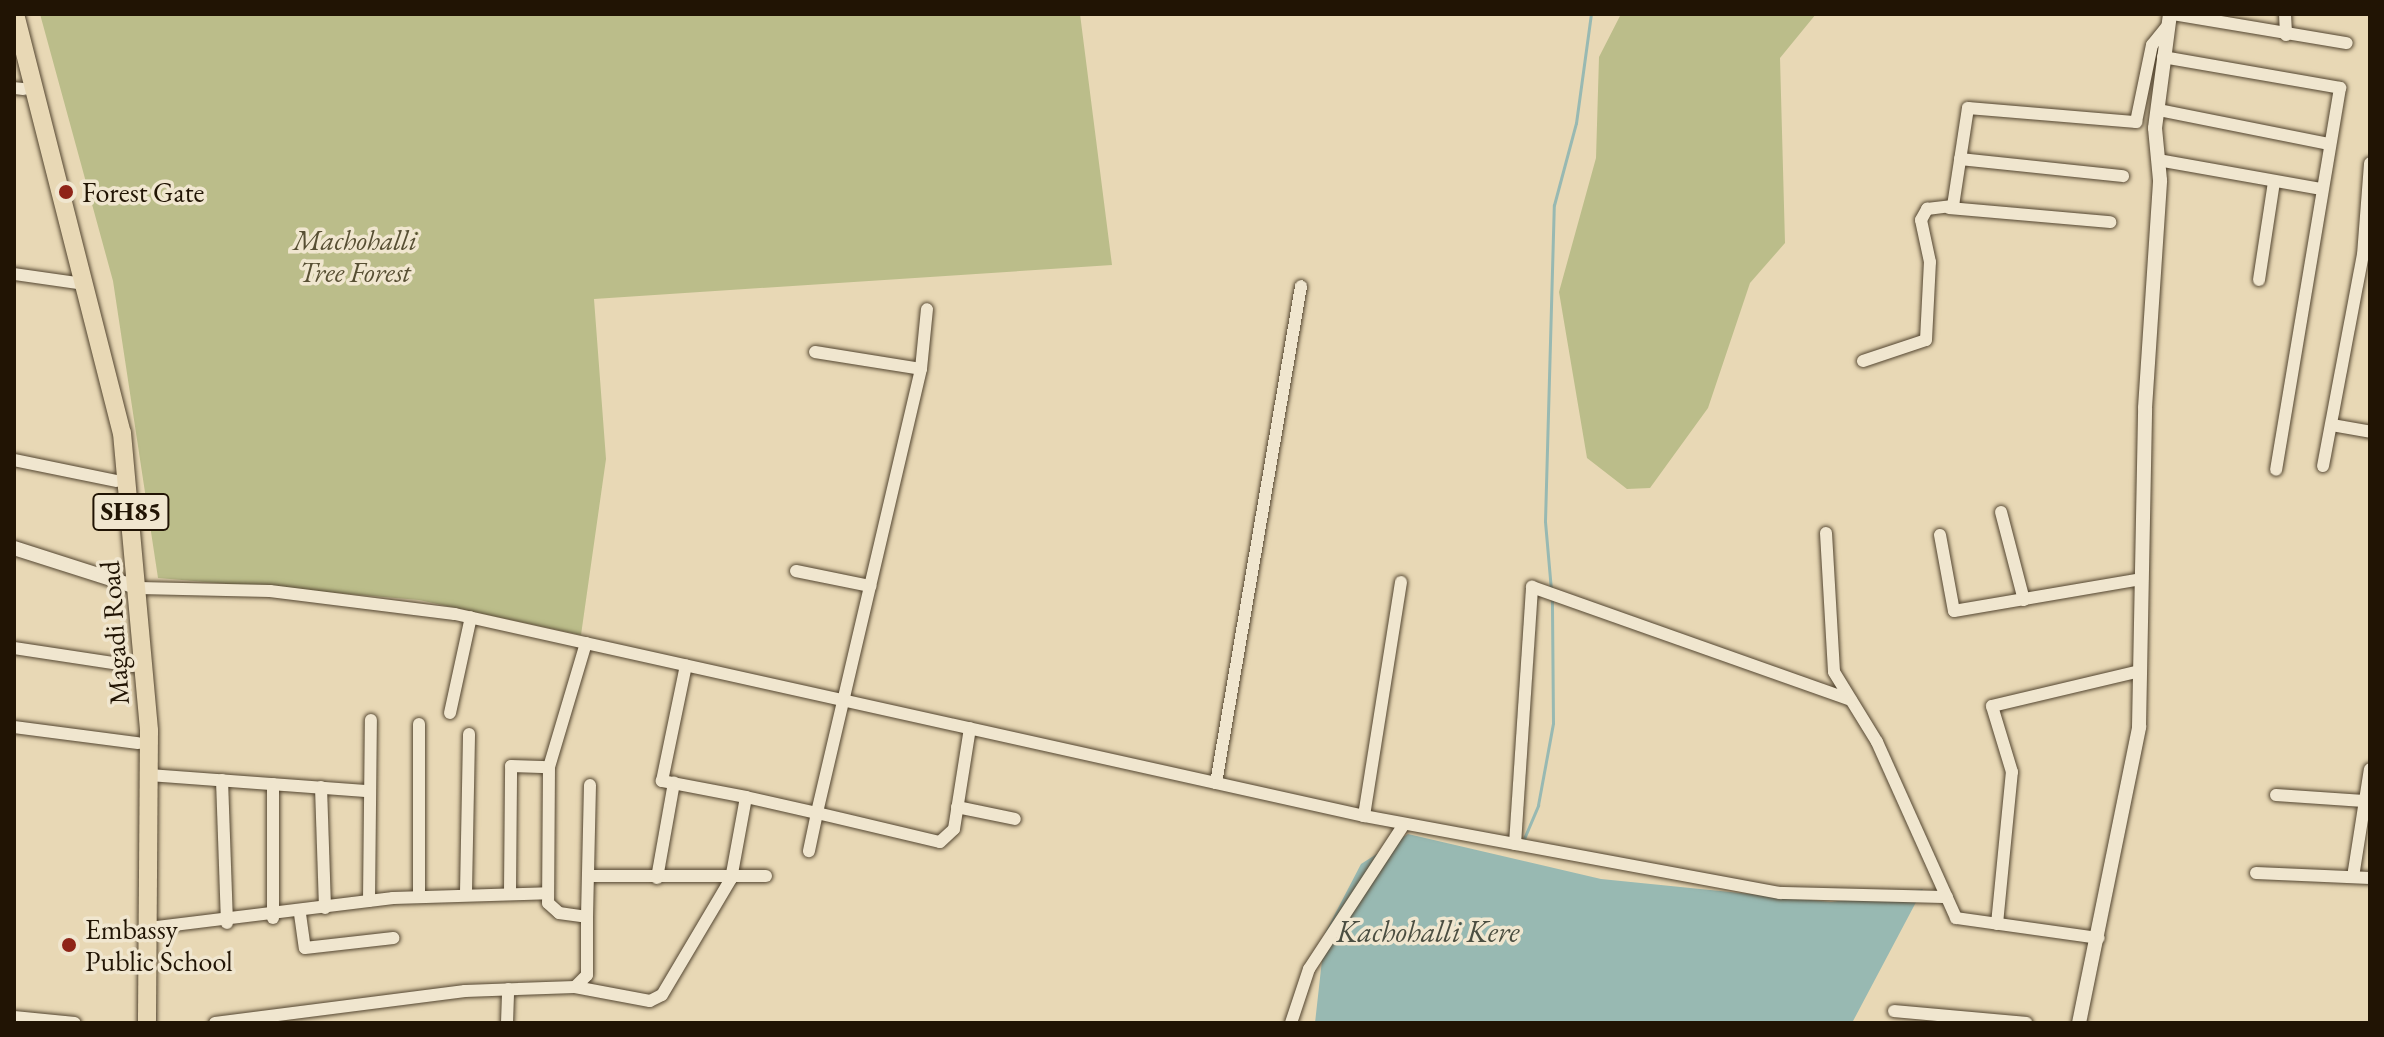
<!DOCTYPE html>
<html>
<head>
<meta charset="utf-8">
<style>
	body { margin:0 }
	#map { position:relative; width:2384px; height:1037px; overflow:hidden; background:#e8d8b5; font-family:"EB Garamond",serif }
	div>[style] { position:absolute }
	.green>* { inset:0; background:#bbbd8a }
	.water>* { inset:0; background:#98b9b2 }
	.stream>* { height:3px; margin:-1.5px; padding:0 1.5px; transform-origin:1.5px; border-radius:1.5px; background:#98b9b2 }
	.roads { filter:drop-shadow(0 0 2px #534530) drop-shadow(0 0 2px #534530) }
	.minor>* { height:12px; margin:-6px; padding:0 6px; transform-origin:6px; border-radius:6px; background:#f0e6cf }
	.tertiary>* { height:14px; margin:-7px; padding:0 7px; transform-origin:7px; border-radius:7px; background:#f0e6cf }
	.primary>* { height:18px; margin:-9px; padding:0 9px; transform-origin:9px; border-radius:9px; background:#e8d8b5 }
	.dots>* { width:22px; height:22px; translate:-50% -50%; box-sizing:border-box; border:4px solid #f0e6cf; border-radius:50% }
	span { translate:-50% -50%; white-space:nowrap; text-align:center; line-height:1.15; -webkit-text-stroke:7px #f0e6cf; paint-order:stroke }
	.shield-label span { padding:2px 6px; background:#f0e6cf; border:2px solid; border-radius:6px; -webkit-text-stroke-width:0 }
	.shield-label { font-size:26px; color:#211404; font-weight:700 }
	.poi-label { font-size:28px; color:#211404 }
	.left { translate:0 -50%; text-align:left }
	.park-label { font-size:28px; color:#574f33; font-style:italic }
	.street-label { font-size:28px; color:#211404 }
	.water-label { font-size:30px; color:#4b4e41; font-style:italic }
	.frame { position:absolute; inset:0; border:16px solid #211404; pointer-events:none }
</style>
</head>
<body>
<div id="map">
	<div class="green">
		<div style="clip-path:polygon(40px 14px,1080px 14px,1112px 265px,594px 299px,606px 459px,581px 635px,419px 600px,158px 578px,113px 281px)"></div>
		<div style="clip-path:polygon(1621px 14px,1816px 14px,1780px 58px,1785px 243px,1750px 283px,1708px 408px,1650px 488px,1627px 489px,1587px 458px,1559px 292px,1596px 158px,1599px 57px)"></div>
	</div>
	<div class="water">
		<div style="clip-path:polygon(1408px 834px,1601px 879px,1831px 902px,1923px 889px,1852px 1023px,1315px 1023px,1325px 933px,1361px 864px)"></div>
	</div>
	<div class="stream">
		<div style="left:1551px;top:590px;width:69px;rotate:-95deg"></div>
		<div style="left:1545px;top:521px;width:316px;rotate:-88.4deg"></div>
		<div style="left:1554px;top:205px;width:85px;rotate:-75deg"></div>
		<div style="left:1576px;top:123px;width:110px;rotate:-82.2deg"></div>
		<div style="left:1523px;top:841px;width:39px;rotate:-67deg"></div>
		<div style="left:1538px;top:805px;width:83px;rotate:-79.6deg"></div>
		<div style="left:1553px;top:723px;width:126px;rotate:-90.5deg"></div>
	</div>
	<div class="roads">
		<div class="minor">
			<div style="left:2173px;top:14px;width:176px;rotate:9.5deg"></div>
			<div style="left:2285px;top:14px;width:21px;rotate:87deg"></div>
			<div style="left:2163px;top:57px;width:180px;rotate:9.9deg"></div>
			<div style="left:2340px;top:88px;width:387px;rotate:99.5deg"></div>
			<div style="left:14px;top:88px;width:10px;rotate:6deg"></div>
			<div style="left:2159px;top:110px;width:173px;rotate:11.3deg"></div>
			<div style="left:1960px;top:159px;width:164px;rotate:6deg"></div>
			<div style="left:2158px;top:160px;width:165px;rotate:10.1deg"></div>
			<div style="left:1949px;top:208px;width:162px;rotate:5deg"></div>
			<div style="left:14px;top:274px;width:64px;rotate:8.1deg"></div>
			<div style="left:2259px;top:280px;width:99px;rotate:-81.3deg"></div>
			<div style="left:815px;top:352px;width:107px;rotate:9.1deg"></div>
			<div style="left:921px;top:369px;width:456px;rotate:103.2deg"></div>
			<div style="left:817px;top:813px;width:126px;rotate:13.3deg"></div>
			<div style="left:940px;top:842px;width:19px;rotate:-43deg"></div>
			<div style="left:954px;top:829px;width:102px;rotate:-81deg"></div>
			<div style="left:1863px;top:361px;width:66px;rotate:-18.4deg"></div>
			<div style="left:1926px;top:340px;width:78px;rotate:-87.1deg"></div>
			<div style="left:1930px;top:262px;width:43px;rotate:-102.1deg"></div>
			<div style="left:1921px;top:220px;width:13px;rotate:-61deg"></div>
			<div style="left:1927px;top:209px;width:26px;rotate:-7deg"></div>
			<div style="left:1953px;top:206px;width:99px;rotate:-81.3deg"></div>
			<div style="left:1968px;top:108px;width:169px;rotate:4.8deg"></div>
			<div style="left:2136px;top:122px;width:79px;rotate:-78.3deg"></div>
			<div style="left:2152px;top:45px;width:26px;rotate:-51deg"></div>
			<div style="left:921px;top:369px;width:60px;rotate:-84.3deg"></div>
			<div style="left:2332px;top:425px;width:39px;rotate:10deg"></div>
			<div style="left:14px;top:460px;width:104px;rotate:11.6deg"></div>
			<div style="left:2323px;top:466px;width:215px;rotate:-79.3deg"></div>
			<div style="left:2363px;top:255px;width:92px;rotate:-85.6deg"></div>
			<div style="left:2001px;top:512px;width:91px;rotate:75.4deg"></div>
			<div style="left:1826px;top:533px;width:139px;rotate:86.7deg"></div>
			<div style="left:1834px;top:672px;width:82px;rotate:58.4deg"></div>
			<div style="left:1877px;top:742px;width:193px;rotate:65.8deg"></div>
			<div style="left:1956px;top:918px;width:144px;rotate:8deg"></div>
			<div style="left:1940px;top:535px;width:77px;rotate:79.6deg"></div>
			<div style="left:1954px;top:611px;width:191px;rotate:-9.7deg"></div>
			<div style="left:796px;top:571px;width:76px;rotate:11.5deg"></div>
			<div style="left:1401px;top:582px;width:237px;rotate:99deg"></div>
			<div style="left:1364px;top:816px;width:423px;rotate:10.5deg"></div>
			<div style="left:1780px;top:893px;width:167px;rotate:1.4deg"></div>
			<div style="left:139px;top:588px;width:131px;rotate:1.3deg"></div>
			<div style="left:270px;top:591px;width:186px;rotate:7.1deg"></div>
			<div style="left:455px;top:614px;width:931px;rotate:12.53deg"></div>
			<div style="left:586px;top:643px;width:129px;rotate:106.6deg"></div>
			<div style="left:549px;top:767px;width:136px;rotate:90.4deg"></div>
			<div style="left:548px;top:903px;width:15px;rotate:42deg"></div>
			<div style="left:559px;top:913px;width:28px;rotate:8deg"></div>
			<div style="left:587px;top:917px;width:132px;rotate:-88.7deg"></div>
			<div style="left:14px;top:648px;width:120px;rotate:8.6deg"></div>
			<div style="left:450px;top:713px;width:98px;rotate:-77.7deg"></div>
			<div style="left:419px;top:724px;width:171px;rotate:90deg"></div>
			<div style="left:14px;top:727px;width:125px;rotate:7.4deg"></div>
			<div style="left:149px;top:775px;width:217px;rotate:4.2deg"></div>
			<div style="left:222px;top:780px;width:143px;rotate:88deg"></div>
			<div style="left:1216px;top:783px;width:504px;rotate:-80.29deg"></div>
			<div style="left:321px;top:787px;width:121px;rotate:88.1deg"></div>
			<div style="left:2276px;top:795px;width:88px;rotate:3.9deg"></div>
			<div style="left:746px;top:797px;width:73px;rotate:12.7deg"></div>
			<div style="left:817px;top:813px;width:39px;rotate:102deg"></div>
			<div style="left:957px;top:807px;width:59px;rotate:11.7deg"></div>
			<div style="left:1515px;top:844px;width:258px;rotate:-86.2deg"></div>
			<div style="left:1532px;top:587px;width:338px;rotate:19.5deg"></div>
			<div style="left:2256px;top:873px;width:114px;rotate:2.5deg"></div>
			<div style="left:588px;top:876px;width:178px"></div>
			<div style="left:2353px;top:877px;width:109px;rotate:-81.1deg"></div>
			<div style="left:657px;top:878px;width:97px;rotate:-79.9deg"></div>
			<div style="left:466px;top:892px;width:158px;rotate:-88.9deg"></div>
			<div style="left:510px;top:892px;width:126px;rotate:-89.5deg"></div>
			<div style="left:511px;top:766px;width:38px;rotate:2deg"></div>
			<div style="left:369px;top:901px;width:181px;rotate:-89.4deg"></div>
			<div style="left:300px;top:914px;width:34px;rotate:82deg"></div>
			<div style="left:305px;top:948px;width:89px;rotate:-6.5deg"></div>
			<div style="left:273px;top:918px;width:134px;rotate:-90deg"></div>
			<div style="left:1997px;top:924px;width:153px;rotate:-84.4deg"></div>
			<div style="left:2012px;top:772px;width:69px;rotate:-106.9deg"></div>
			<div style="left:1992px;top:706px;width:152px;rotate:-13.3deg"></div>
			<div style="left:149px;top:928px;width:246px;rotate:-7deg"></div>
			<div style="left:393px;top:898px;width:155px;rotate:-1.8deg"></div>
			<div style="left:575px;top:987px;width:17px;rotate:-45deg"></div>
			<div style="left:587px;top:975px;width:58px;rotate:-90deg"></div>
			<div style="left:1894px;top:1011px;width:133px;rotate:5.2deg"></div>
			<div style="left:14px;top:1017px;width:61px;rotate:5.6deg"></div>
			<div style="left:215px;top:1023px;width:252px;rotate:-7.3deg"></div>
			<div style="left:465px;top:991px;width:110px;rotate:-2.1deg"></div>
			<div style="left:575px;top:987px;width:76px;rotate:10.6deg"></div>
			<div style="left:650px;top:1001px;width:13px;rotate:-27deg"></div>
			<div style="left:662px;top:995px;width:135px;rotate:-59.3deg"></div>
			<div style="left:731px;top:879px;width:83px;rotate:-79.6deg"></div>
			<div style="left:746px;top:797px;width:86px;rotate:-169.2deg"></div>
			<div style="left:662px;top:781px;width:118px;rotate:-78.3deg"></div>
			<div style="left:507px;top:1023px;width:34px;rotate:-88deg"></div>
			<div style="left:1291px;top:1023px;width:57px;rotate:-71.6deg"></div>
			<div style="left:1309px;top:969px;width:171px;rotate:-56.7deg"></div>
		</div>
		<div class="tertiary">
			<div style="left:14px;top:548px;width:131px;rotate:17.7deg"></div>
			<div style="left:2079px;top:1023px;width:302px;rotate:-78.5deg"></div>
			<div style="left:2139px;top:727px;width:319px;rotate:-88.9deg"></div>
			<div style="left:2145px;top:408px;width:228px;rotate:-86.2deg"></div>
			<div style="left:2160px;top:180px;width:52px;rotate:-95.5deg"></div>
			<div style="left:2155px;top:128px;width:115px;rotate:-82.5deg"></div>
		</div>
		<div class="primary">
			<div style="left:15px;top:14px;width:432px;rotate:75.7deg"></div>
			<div style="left:122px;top:433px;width:299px;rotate:84.8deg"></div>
			<div style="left:149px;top:731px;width:292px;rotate:90.4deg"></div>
		</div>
	</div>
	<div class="dots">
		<div style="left:66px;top:192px;background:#8f2418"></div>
		<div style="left:69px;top:945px;background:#8f2418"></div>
	</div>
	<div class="shield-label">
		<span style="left:131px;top:512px">SH85</span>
	</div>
	<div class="poi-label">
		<span class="left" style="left:82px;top:192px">Forest Gate</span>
		<span class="left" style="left:85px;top:945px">Embassy<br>Public School</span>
	</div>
	<div class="park-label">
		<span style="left:355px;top:256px">Machohalli<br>Tree Forest</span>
	</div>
	<div class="street-label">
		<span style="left:114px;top:633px;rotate:-94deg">Magadi Road</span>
	</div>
	<div class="water-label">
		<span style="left:1428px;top:932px">Kachohalli Kere</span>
	</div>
	<div class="frame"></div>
</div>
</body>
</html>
